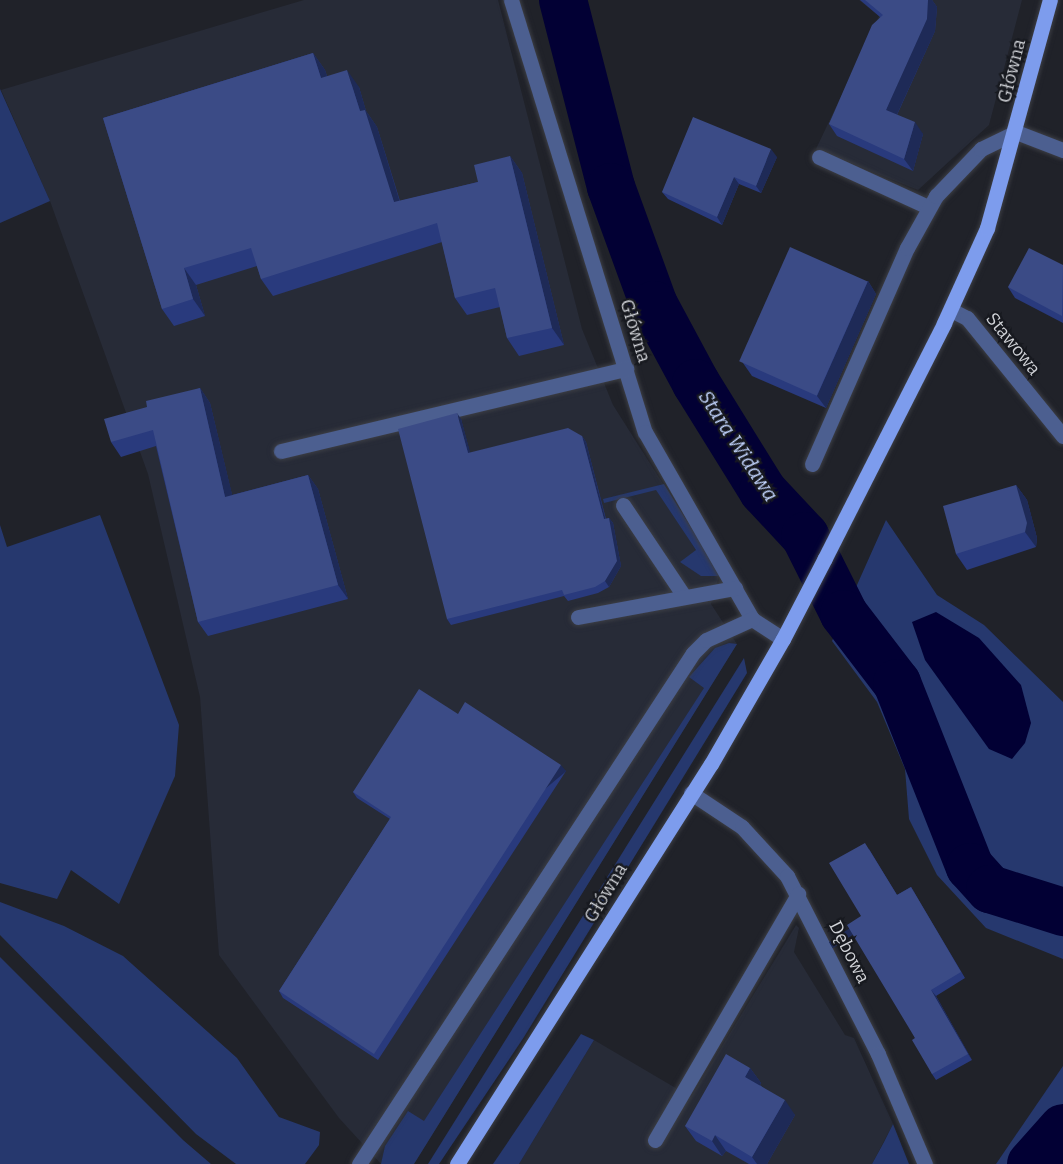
<!DOCTYPE html>
<html>
<head>
<meta charset="utf-8">
<style>
	body { margin:0 }
	#map { position:relative; width:1063px; height:1164px; overflow:hidden; background:#202229; font-family:Bitter,serif }
	div>[style] { position:absolute }
	.built>* { inset:0; background:#272b37 }
	.green>* { inset:0; background:#26386e }
	.water>* { inset:0; background:#020034 }
	.river>* { height:48px; margin:-24px; padding:0 24px; transform-origin:24px; border-radius:24px; background:#020034 }
	.roads { filter:drop-shadow(0 0 2px #3c3e45) drop-shadow(0 0 2px #3c3e45) }
	.minor>* { height:15px; margin:-7.5px; padding:0 7.5px; transform-origin:7.5px; border-radius:7.5px; background:#4c5f90 }
	.major>* { height:15px; margin:-7.5px; padding:0 7.5px; transform-origin:7.5px; border-radius:7.5px; background:#7d9ced }
	.wall>* { inset:0; background:#293a7d }
	.shaded-wall>* { inset:0; background:#1e2a57; transform-origin:0 0 }
	.building>* { inset:0; background:#3b4b86; transform-origin:0 0 }
	span { translate:-50% -50%; white-space:nowrap; text-align:center; line-height:1.15; -webkit-text-stroke:4.5px #17191f; paint-order:stroke }
	.street-label { font-size:18px; color:#d0d2d7 }
	.water-label { font-size:20px; color:#c3d5ff; font-style:italic }
</style>
</head>
<body>
<div id="map">
	<div class="built">
		<div style="clip-path:polygon(304px 0,498px 0,582px 329px,613px 405px,710px 558px,719px 576px,711px 604px,737px 644px,414px 1164px,381px 1164px,339px 1118px,219px 955px,200px 697px,148px 474px,50px 201px,1px 90px)"></div>
		<div style="clip-path:polygon(859px 0,1022px 0,989px 125px,918px 190px,816px 149px,879px 16px)"></div>
		<div style="clip-path:polygon(796px 925px,799px 928px,794px 952px,845px 1035px,854px 1038px,893px 1124px,872px 1164px,519px 1164px,594px 1040px,691px 1097px)"></div>
	</div>
	<div class="green">
		<div style="clip-path:polygon(0 89px,50px 201px,0 223px)"></div>
		<div style="clip-path:polygon(664px 484px,710px 558px,719px 576px,701px 576px,680px 562px,696px 550px,656px 490px,604px 503px,603px 499px)"></div>
		<div style="clip-path:polygon(100px 515px,179px 725px,175px 776px,119px 904px,71px 870px,57px 899px,0 883px,0 525px,7px 547px)"></div>
		<div style="clip-path:polygon(886px 520px,937px 595px,984px 625px,1063px 702px,1063px 959px,986px 928px,937px 875px,909px 819px,905px 769px,877px 702px,832px 641px)"></div>
		<div style="clip-path:polygon(729px 643px,737px 644px,414px 1164px,381px 1164px,385px 1146px,408px 1111px,424px 1121px,704px 688px,689px 677px,715px 648px)"></div>
		<div style="clip-path:polygon(744px 658px,747px 673px,524px 1037px,439px 1164px,428px 1164px)"></div>
		<div style="clip-path:polygon(0 902px,64px 926px,123px 956px,237px 1058px,279px 1117px,320px 1132px,319px 1145px,305px 1164px,236px 1164px,196px 1134px,0 935px)"></div>
		<div style="clip-path:polygon(0 957px,183px 1140px,211px 1164px,0 1164px)"></div>
		<div style="clip-path:polygon(581px 1034px,594px 1040px,519px 1164px,493px 1164px)"></div>
		<div style="clip-path:polygon(1063px 1066px,1063px 1164px,996px 1164px)"></div>
		<div style="clip-path:polygon(893px 1124px,909px 1164px,872px 1164px,884px 1142px)"></div>
	</div>
	<div class="water">
		<div style="clip-path:polygon(936px 612px,979px 638px,1021px 685px,1031px 723px,1025px 743px,1012px 759px,989px 749px,925px 660px,912px 622px)"></div>
	</div>
	<div class="river">
		<div style="left:563px;top:0;width:193px;rotate:75.6deg"></div>
		<div style="left:611px;top:187px;width:126px;rotate:70deg"></div>
		<div style="left:654px;top:305px;width:89px;rotate:61.7deg"></div>
		<div style="left:696px;top:383px;width:127px;rotate:58.2deg"></div>
		<div style="left:763px;top:491px;width:62px;rotate:47deg"></div>
		<div style="left:805px;top:536px;width:87px;rotate:63.4deg"></div>
		<div style="left:844px;top:614px;width:87px;rotate:52.5deg"></div>
		<div style="left:897px;top:683px;width:198px;rotate:68.4deg"></div>
		<div style="left:970px;top:867px;width:30px;rotate:48deg"></div>
		<div style="left:990px;top:889px;width:77px;rotate:17.5deg"></div>
		<div style="left:1031px;top:1164px;width:48px;rotate:-48.4deg"></div>
	</div>
	<div class="roads">
		<div class="minor">
			<div style="left:511px;top:0;width:452px;rotate:72.8deg"></div>
			<div style="left:645px;top:432px;width:215px;rotate:60.2deg"></div>
			<div style="left:752px;top:619px;width:37px;rotate:33deg"></div>
			<div style="left:819px;top:157px;width:120px;rotate:24.6deg"></div>
			<div style="left:951px;top:310px;width:18px;rotate:27deg"></div>
			<div style="left:967px;top:318px;width:152px;rotate:50.9deg"></div>
			<div style="left:281px;top:451px;width:355px;rotate:-13.4deg"></div>
			<div style="left:812px;top:464px;width:236px;rotate:-66.3deg"></div>
			<div style="left:907px;top:248px;width:60px;rotate:-60.9deg"></div>
			<div style="left:936px;top:196px;width:65px;rotate:-46.2deg"></div>
			<div style="left:981px;top:149px;width:39px;rotate:-26deg"></div>
			<div style="left:1016px;top:132px;width:50px;rotate:21deg"></div>
			<div style="left:623px;top:505px;width:110px;rotate:56.2deg"></div>
			<div style="left:578px;top:617px;width:160px;rotate:-10.5deg"></div>
			<div style="left:691px;top:793px;width:61px;rotate:33.7deg"></div>
			<div style="left:742px;top:827px;width:67px;rotate:47.4deg"></div>
			<div style="left:787px;top:876px;width:200px;rotate:62.9deg"></div>
			<div style="left:878px;top:1054px;width:120px;rotate:66.9deg"></div>
			<div style="left:655px;top:1140px;width:285px;rotate:-59.8deg"></div>
			<div style="left:359px;top:1164px;width:610px;rotate:-56.83deg"></div>
			<div style="left:693px;top:653px;width:18px;rotate:-45deg"></div>
			<div style="left:706px;top:640px;width:51px;rotate:-24.5deg"></div>
		</div>
		<div class="major">
			<div style="left:457px;top:1164px;width:474px;rotate:-57.6deg"></div>
			<div style="left:711px;top:764px;width:144px;rotate:-60.1deg"></div>
			<div style="left:783px;top:639px;width:91px;rotate:-62.6deg"></div>
			<div style="left:825px;top:558px;width:263px;rotate:-63.1deg"></div>
			<div style="left:944px;top:323px;width:104px;rotate:-65.6deg"></div>
			<div style="left:987px;top:228px;width:237px;rotate:-74.6deg"></div>
		</div>
	</div>
	<div class="wall">
		<div style="clip-path:polygon(860px 0,932px 0,937px 7px,935px 31px,897px 115px,923px 134px,913px 171px,837px 136px,829px 124px,880px 17px)"></div>
		<div style="clip-path:polygon(313px 53px,325px 70px,327px 76px,359px 87px,366px 111px,377px 127px,400px 201px,478px 182px,510px 156px,522px 173px,564px 345px,519px 356px,507px 338px,500px 307px,467px 315px,455px 298px,442px 242px,273px 296px,261px 279px,257px 266px,196px 285px,205px 316px,174px 326px,162px 309px,103px 118px)"></div>
		<div style="clip-path:polygon(777px 157px,761px 193px,739px 184px,722px 225px,668px 199px,662px 192px)"></div>
		<div style="clip-path:polygon(1063px 265px,1063px 323px,1015px 298px,1008px 287px)"></div>
		<div style="clip-path:polygon(868px 281px,876px 294px,826px 408px,752px 376px,743px 363px)"></div>
		<div style="clip-path:polygon(200px 388px,210px 403px,232px 495px,308px 475px,318px 489px,348px 599px,208px 636px,198px 622px,156px 446px,121px 457px,111px 442px,147px 407px)"></div>
		<div style="clip-path:polygon(461px 419px,470px 453px,582px 436px,586px 442px,606px 519px,609px 518px,613px 523px,621px 566px,609px 587px,598px 593px,568px 601px,564px 596px,451px 625px,447px 619px)"></div>
		<div style="clip-path:polygon(1016px 485px,1027px 500px,1037px 538px,1036px 547px,967px 570px,956px 554px)"></div>
		<div style="clip-path:polygon(458px 714px,566px 771px,378px 1060px,283px 998px,279px 991px,390px 819px,357px 798px,353px 792px)"></div>
		<div style="clip-path:polygon(869px 849px,897px 895px,911px 887px,965px 978px,936px 996px,972px 1060px,936px 1080px,932px 1074px,915px 1038px,861px 916px)"></div>
		<div style="clip-path:polygon(750px 1068px,761px 1083px,760px 1085px,795px 1115px,767px 1164px,749px 1164px,726px 1151px,722px 1156px,696px 1141px,685px 1126px)"></div>
	</div>
	<div class="shaded-wall">
		<div style="clip-path:polygon(928px 0,932px 0,937px 7px,935px 31px,894px 121px,886px 110px)"></div>
		<div style="clip-path:polygon(313px 53px,325px 70px,333px 95px,321px 78px)"></div>
		<div style="clip-path:polygon(347px 70px,359px 87px,366px 111px,377px 127px,405px 219px,394px 202px,360px 111px)"></div>
		<div style="clip-path:polygon(915px 122px,923px 134px,913px 171px,904px 159px)"></div>
		<div style="clip-path:polygon(771px 149px,777px 157px,761px 193px,756px 186px)"></div>
		<div style="clip-path:polygon(510px 156px,522px 173px,564px 345px,552px 328px)"></div>
		<div style="clip-path:polygon(734px 177px,739px 184px,722px 225px,717px 217px)"></div>
		<div style="clip-path:polygon(184px 268px,196px 285px,205px 316px,193px 299px)"></div>
		<div style="clip-path:polygon(868px 281px,876px 294px,826px 408px,817px 396px)"></div>
		<div style="clip-path:polygon(200px 388px,210px 403px,236px 511px,225px 497px)"></div>
		<div style="clip-path:polygon(457px 413px,461px 419px,472px 459px,468px 453px)"></div>
		<div style="clip-path:polygon(582px 436px,586px 442px,607px 525px,604px 519px)"></div>
		<div style="clip-path:polygon(308px 475px,318px 489px,348px 599px,338px 585px)"></div>
		<div style="clip-path:polygon(1016px 485px,1027px 500px,1037px 538px,1036px 547px,1025px 532px)"></div>
		<div style="clip-path:polygon(609px 518px,613px 523px,621px 566px,609px 587px,605px 581px)"></div>
		<div style="left:561px;top:765px;width:8px;height:344px;rotate:50deg"></div>
		<div style="left:911px;top:887px;width:7px;height:99px;rotate:56deg"></div>
		<div style="clip-path:polygon(931px 990px,936px 996px,972px 1060px,968px 1054px)"></div>
		<div style="clip-path:polygon(750px 1068px,761px 1083px,756px 1092px,745px 1077px)"></div>
		<div style="clip-path:polygon(785px 1100px,795px 1115px,767px 1164px,757px 1164px,752px 1157px)"></div>
		<div style="clip-path:polygon(715px 1135px,726px 1151px,722px 1156px,712px 1141px)"></div>
	</div>
	<div class="building">
		<div style="clip-path:polygon(865px 0,928px 0,927px 19px,886px 110px,915px 122px,904px 159px,829px 124px,872px 25px,883px 15px)"></div>
		<div style="clip-path:polygon(313px 53px,321px 78px,347px 70px,360px 111px,365px 110px,394px 202px,478px 182px,474px 165px,510px 156px,552px 328px,507px 338px,495px 288px,455px 298px,437px 223px,261px 279px,251px 248px,184px 268px,193px 299px,162px 309px,103px 118px)"></div>
		<div style="clip-path:polygon(693px 117px,771px 149px,756px 186px,734px 177px,717px 217px,662px 192px)"></div>
		<div style="left:790px;top:247px;width:85px;height:125px;rotate:24deg"></div>
		<div style="clip-path:polygon(1029px 248px,1063px 265px,1062px 316px,1008px 287px)"></div>
		<div style="clip-path:polygon(200px 388px,225px 497px,308px 475px,338px 585px,198px 622px,153px 430px,111px 442px,104px 419px,147px 407px,146px 401px)"></div>
		<div style="clip-path:polygon(457px 413px,468px 453px,568px 428px,582px 436px,604px 519px,609px 518px,617px 561px,605px 581px,595px 587px,564px 595px,562px 590px,447px 619px,398px 429px)"></div>
		<div style="clip-path:polygon(1016px 485px,1027px 523px,1025px 532px,956px 554px,943px 506px)"></div>
		<div style="clip-path:polygon(419px 689px,458px 714px,465px 702px,561px 765px,374px 1054px,279px 991px,391px 817px,353px 792px)"></div>
		<div style="clip-path:polygon(865px 843px,897px 895px,911px 887px,961px 972px,931px 990px,968px 1054px,932px 1074px,912px 1040px,915px 1038px,847px 925px,861px 916px,829px 863px)"></div>
		<div style="clip-path:polygon(726px 1054px,750px 1068px,745px 1077px,785px 1100px,752px 1157px,715px 1135px,712px 1141px,685px 1126px)"></div>
	</div>
	<div class="street-label">
		<span style="left:1012px;top:71px;rotate:-76deg">Główna</span>
		<span style="left:635px;top:331px;rotate:73deg">Główna</span>
		<span style="left:1013px;top:344px;rotate:51deg">Stawowa</span>
		<span style="left:606px;top:893px;rotate:-59deg">Główna</span>
		<span style="left:849px;top:952px;rotate:63deg">Dębowa</span>
	</div>
	<div class="water-label">
		<span style="left:738px;top:446px;rotate:57deg">Stara Widawa</span>
	</div>
</div>
</body>
</html>
